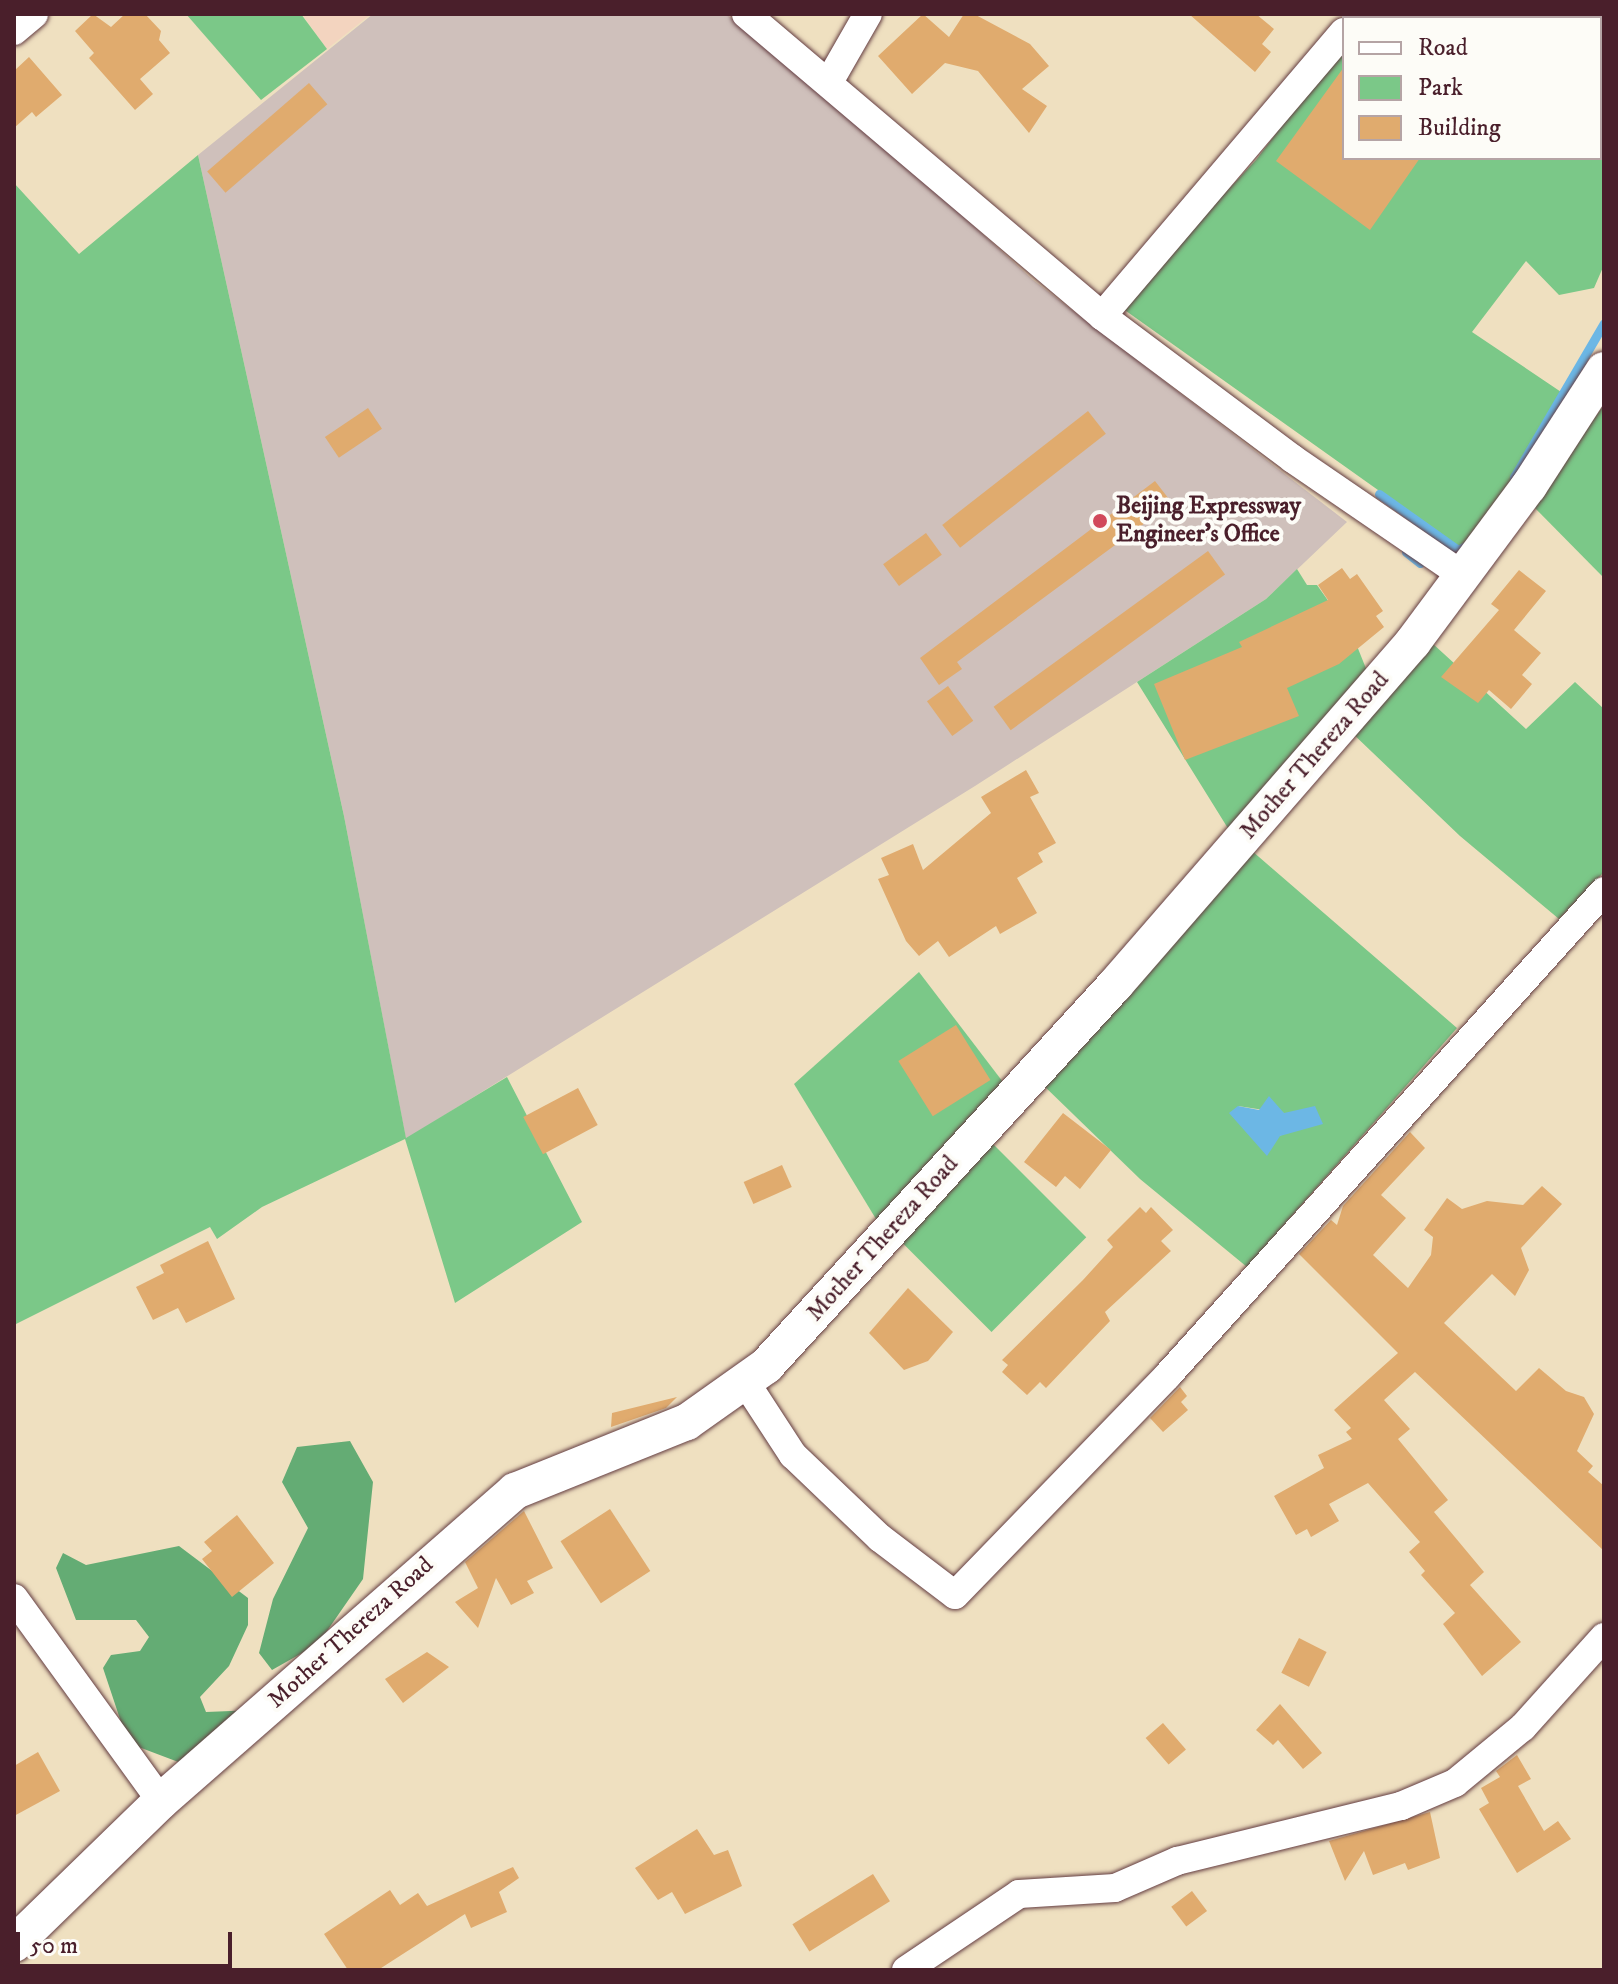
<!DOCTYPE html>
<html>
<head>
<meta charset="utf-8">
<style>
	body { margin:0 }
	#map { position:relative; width:1618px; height:1984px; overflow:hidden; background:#efe0c0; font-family:"IM FELL DW Pica",serif }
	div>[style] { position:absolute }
	.built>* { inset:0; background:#f3d4bf }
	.industrial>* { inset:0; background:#cfc0bb }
	.green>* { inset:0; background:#7bc888; transform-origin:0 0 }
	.forest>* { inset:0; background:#64ac74 }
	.water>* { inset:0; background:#6cb7e5 }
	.stream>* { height:9px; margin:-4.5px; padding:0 4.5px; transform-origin:4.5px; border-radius:4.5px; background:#6cb7e5 }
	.building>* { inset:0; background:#e0ab6e; transform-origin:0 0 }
	.roads { filter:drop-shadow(0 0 2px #633c41) drop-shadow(0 0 2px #633c41) }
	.minor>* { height:28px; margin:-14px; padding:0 14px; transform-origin:14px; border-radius:14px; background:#fff }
	.tertiary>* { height:36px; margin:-18px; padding:0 18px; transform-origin:18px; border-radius:18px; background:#fff }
	.dots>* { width:22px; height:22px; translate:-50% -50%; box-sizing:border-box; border:4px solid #fdfcf7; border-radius:50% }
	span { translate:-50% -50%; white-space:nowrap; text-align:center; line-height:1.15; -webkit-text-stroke:8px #fdfcf7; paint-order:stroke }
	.poi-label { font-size:24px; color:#4a1f2b; font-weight:700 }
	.left { translate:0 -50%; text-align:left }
	.street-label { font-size:24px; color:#4a1f2b }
	.frame { position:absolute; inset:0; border:16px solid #4a1f2b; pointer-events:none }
	.legend { position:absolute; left:1342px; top:16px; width:260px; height:144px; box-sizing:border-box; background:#fdfcf7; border:2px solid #b5a4a5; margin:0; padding:10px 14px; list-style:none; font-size:24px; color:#4a1f2b }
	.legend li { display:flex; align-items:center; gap:16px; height:40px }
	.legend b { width:40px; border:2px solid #b5a4a5 }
	.scale { position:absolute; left:16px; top:1932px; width:216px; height:36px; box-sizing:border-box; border:4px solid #4a1f2b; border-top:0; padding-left:10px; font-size:24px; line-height:28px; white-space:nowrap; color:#4a1f2b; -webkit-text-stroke:6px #fdfcf7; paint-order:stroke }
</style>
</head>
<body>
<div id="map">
	<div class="built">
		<div style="clip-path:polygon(302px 14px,371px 14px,327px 49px)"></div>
	</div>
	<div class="industrial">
		<div style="clip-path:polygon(373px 14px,726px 14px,819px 85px,1033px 280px,1347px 522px,1266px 599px,975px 786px,406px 1139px,344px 816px,198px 155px)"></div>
	</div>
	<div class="green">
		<div style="clip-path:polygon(186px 14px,301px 14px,327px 49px,261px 100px)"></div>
		<div style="left:1366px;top:14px;width:199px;height:5px"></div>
		<div style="clip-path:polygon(1600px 40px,1604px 265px,1594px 288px,1559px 295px,1526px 261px,1472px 332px,1570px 398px,1505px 502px,1461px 549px,1119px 306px,1256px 160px,1344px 43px,1344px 158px,1600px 158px)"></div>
		<div style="clip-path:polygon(198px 155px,344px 816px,406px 1138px,507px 1077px,582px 1222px,455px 1303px,405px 1139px,262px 1207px,217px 1239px,210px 1227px,14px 1325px,14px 183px,79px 254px)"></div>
		<div style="clip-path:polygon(1604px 405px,1604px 578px,1531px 504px)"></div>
		<div style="clip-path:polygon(1297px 569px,1307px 585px,1317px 585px,1353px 636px,1369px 676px,1229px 830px,1137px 682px,1266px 599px)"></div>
		<div style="clip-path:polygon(1432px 643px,1526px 729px,1575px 682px,1604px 709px,1604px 872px,1559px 919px,1460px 836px,1350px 731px)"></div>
		<div style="clip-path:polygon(evenodd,1244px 844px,1457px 1028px,1247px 1267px,1140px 1179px,1041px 1083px,1244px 844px,1238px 1106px,1284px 1113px,1301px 1127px,1279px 1136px,1238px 1106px)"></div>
		<div style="clip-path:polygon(919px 972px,1006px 1086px,879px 1224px,794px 1084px)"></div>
		<div style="left:988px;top:1139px;width:139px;height:134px;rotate:45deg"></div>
	</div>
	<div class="forest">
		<div style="clip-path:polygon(350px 1441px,373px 1482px,363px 1579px,318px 1644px,272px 1670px,259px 1653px,273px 1599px,308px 1528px,282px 1482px,297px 1447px)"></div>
		<div style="clip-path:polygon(179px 1546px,248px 1598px,248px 1625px,229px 1666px,200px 1697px,206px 1712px,256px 1710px,181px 1763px,128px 1743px,103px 1668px,111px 1655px,140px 1651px,149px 1637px,136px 1620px,76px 1620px,56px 1568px,63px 1553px,86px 1565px)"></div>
	</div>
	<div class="water">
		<div style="clip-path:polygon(1269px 1096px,1284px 1113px,1315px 1106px,1323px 1124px,1280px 1136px,1267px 1156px,1229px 1113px,1238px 1106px,1259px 1110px)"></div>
	</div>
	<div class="stream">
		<div style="left:1514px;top:477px;width:178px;rotate:-59.7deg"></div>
		<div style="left:1379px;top:494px;width:97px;rotate:35.3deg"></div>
		<div style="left:1458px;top:550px;width:11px;rotate:-27deg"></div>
		<div style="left:1406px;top:552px;width:18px;rotate:38deg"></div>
	</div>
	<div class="building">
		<div style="clip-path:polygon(93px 14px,111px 27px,125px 14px,145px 14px,161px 31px,159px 40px,170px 53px,140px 79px,153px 94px,135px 110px,89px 58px,94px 53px,75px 31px)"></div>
		<div style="clip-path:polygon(923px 14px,949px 37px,964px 14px,974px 14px,1030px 44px,1049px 66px,1022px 89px,1047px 106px,1029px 133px,978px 71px,945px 63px,912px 94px,878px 56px)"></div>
		<div style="clip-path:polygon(1189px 14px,1256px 14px,1274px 29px,1262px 44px,1271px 52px,1255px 72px)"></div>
		<div style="clip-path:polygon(29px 57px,62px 95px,36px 117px,32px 112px,14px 128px,14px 71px)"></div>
		<div style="clip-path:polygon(1344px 67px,1344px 158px,1420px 158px,1370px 230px,1276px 161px)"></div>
		<div style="left:309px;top:83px;width:28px;height:135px;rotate:49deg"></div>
		<div style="left:368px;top:408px;width:25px;height:52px;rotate:56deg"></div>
		<div style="left:1088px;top:411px;width:29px;height:185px;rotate:52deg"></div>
		<div style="clip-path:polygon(1155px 481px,1172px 503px,957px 662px,962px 669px,939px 685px,920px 658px)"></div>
		<div style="left:926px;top:533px;width:27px;height:53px;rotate:54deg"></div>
		<div style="left:1208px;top:551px;width:29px;height:265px;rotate:54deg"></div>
		<div style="clip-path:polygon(1342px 568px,1350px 579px,1357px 574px,1383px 611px,1376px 616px,1384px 627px,1339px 664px,1287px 688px,1299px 716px,1185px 760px,1154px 684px,1242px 647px,1239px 642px,1328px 600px,1318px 585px)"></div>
		<div style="clip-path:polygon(1519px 570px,1546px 591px,1514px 630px,1541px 653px,1522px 675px,1532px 684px,1511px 709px,1489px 690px,1478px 703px,1441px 677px,1499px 610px,1491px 604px)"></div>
		<div style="left:948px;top:686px;width:43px;height:26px;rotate:54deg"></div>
		<div style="clip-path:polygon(1026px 770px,1039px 793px,1030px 797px,1056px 843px,1038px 853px,1043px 862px,1017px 878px,1037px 913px,1000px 934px,996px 926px,949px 957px,938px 941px,919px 956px,906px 941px,878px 879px,889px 875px,881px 858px,913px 844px,923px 870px,991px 813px,981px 797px)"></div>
		<div style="left:956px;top:1025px;width:65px;height:68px;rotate:58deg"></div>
		<div style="left:578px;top:1088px;width:42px;height:62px;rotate:62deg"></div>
		<div style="clip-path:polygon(1063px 1113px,1111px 1150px,1080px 1189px,1065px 1176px,1056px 1187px,1024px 1162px)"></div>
		<div style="clip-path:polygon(1410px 1132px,1425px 1148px,1381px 1195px,1406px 1218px,1373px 1255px,1408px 1288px,1431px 1255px,1433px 1237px,1424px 1230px,1447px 1198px,1462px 1209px,1487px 1201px,1523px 1205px,1542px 1186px,1562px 1204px,1521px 1248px,1529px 1270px,1515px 1296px,1492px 1274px,1444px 1323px,1516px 1391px,1539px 1368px,1566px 1391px,1584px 1397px,1594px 1414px,1577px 1451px,1593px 1466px,1588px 1472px,1604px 1486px,1604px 1551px,1415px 1372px,1384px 1400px,1410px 1429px,1398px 1439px,1448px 1500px,1434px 1512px,1484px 1572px,1470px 1585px,1521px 1642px,1482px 1676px,1443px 1624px,1455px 1613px,1421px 1575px,1425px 1571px,1409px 1552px,1420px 1542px,1368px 1483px,1329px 1504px,1339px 1521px,1311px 1537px,1307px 1529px,1296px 1535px,1274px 1496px,1324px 1468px,1318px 1455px,1352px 1439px,1346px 1432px,1351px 1428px,1334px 1410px,1398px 1353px,1299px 1254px,1331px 1220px,1337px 1225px,1343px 1206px)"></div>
		<div style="left:782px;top:1165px;width:24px;height:42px;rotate:66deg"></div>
		<div style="clip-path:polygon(1140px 1207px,1146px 1213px,1151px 1207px,1173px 1230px,1161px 1241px,1171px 1251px,1105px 1312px,1110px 1321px,1046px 1388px,1040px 1382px,1027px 1395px,1002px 1372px,1008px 1365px,1002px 1360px,1083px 1280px,1113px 1247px,1107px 1240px)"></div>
		<div style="clip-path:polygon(208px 1241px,235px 1299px,186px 1323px,178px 1308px,153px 1320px,136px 1287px,164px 1273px,160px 1265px)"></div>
		<div style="clip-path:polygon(908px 1288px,953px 1332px,928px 1361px,904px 1370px,869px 1333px)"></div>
		<div style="clip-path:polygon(1180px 1387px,1187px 1396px,1181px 1402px,1188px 1410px,1163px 1432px,1150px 1418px)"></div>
		<div style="clip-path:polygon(677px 1397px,666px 1408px,611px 1427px,612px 1413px)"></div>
		<div style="left:610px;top:1509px;width:74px;height:59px;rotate:57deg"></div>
		<div style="clip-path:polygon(524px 1511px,553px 1568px,527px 1581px,534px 1593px,511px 1605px,496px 1578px,478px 1628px,455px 1602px,478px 1588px,465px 1562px)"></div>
		<div style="clip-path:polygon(237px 1515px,274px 1563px,232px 1597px,202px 1559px,212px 1551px,204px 1542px)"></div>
		<div style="left:1299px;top:1638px;width:31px;height:39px;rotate:27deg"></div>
		<div style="clip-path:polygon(427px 1652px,449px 1667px,403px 1703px,385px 1679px)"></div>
		<div style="clip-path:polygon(1280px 1704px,1322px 1753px,1303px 1769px,1278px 1740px,1273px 1745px,1256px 1730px)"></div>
		<div style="left:1163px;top:1723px;width:35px;height:23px;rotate:49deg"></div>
		<div style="clip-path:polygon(38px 1752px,60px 1791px,14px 1816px,14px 1766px)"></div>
		<div style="clip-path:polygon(1517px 1755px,1531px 1779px,1518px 1786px,1544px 1831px,1558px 1821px,1571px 1839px,1517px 1873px,1479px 1809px,1489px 1803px,1481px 1788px,1500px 1777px,1496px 1771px)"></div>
		<div style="clip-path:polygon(1430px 1812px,1440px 1858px,1408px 1870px,1405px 1863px,1373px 1875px,1364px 1851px,1345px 1881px,1329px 1841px)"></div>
		<div style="clip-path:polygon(697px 1829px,714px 1855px,728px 1850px,742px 1886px,685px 1914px,672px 1892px,658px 1900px,635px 1868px)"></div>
		<div style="clip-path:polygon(513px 1867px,519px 1878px,499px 1892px,507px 1912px,471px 1928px,465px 1914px,378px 1970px,348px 1970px,324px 1934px,390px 1890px,400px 1905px,418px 1893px,427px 1906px)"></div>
		<div style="left:873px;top:1874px;width:32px;height:95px;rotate:58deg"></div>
		<div style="left:1192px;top:1891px;width:25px;height:26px;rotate:53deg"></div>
	</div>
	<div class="roads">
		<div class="minor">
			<div style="left:746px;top:14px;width:467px;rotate:40.3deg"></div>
			<div style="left:1102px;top:316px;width:239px;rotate:36.8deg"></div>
			<div style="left:1293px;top:459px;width:207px;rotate:34.4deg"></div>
			<div style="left:14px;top:31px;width:26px;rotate:-40deg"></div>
			<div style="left:829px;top:82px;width:78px;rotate:-60.2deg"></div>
			<div style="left:1102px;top:316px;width:373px;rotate:-49.6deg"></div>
			<div style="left:746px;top:1383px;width:86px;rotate:56.9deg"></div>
			<div style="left:793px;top:1455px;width:120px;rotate:43.7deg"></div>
			<div style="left:880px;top:1538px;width:94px;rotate:37.2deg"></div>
			<div style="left:955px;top:1595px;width:306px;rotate:-45.9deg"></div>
			<div style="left:1168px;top:1375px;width:651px;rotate:-47.99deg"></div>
			<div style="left:14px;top:1598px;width:251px;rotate:54.1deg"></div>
			<div style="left:906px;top:1970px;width:136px;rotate:-33.9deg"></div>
			<div style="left:1019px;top:1894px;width:96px;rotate:-3.6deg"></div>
			<div style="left:1115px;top:1888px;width:68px;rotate:-23.5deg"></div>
			<div style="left:1177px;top:1861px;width:231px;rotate:-13.8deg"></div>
			<div style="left:1401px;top:1806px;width:59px;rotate:-23.1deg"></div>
			<div style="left:1455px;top:1783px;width:88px;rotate:-39.5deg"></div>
			<div style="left:1523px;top:1727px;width:121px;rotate:-48deg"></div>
		</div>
		<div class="tertiary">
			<div style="left:14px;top:1944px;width:205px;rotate:-44.2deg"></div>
			<div style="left:161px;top:1801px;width:471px;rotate:-41.2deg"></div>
			<div style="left:515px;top:1491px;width:185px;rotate:-21.9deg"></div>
			<div style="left:687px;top:1422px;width:97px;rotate:-35.3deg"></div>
			<div style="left:766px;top:1366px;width:517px;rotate:-47.51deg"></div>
			<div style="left:1115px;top:985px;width:454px;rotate:-49deg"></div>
			<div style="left:1413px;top:642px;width:194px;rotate:-53.4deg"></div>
			<div style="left:1529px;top:486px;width:138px;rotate:-57.1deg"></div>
		</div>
	</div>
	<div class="dots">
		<div style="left:1100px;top:521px;background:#d1495b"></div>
	</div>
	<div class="poi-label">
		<span class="left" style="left:1116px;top:521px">Beijing Expressway<br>Engineer's Office</span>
	</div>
	<div class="street-label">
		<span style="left:1315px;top:756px;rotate:-49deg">Mother Thereza Road</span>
		<span style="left:883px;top:1239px;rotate:-48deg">Mother Thereza Road</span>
		<span style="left:351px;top:1633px;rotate:-42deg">Mother Thereza Road</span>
	</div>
	<div class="frame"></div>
	<ul class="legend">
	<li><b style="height:10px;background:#fff"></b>Road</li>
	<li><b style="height:22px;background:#7bc888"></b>Park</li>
	<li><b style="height:22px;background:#e0ab6e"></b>Building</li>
	</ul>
	<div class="scale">50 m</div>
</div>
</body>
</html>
